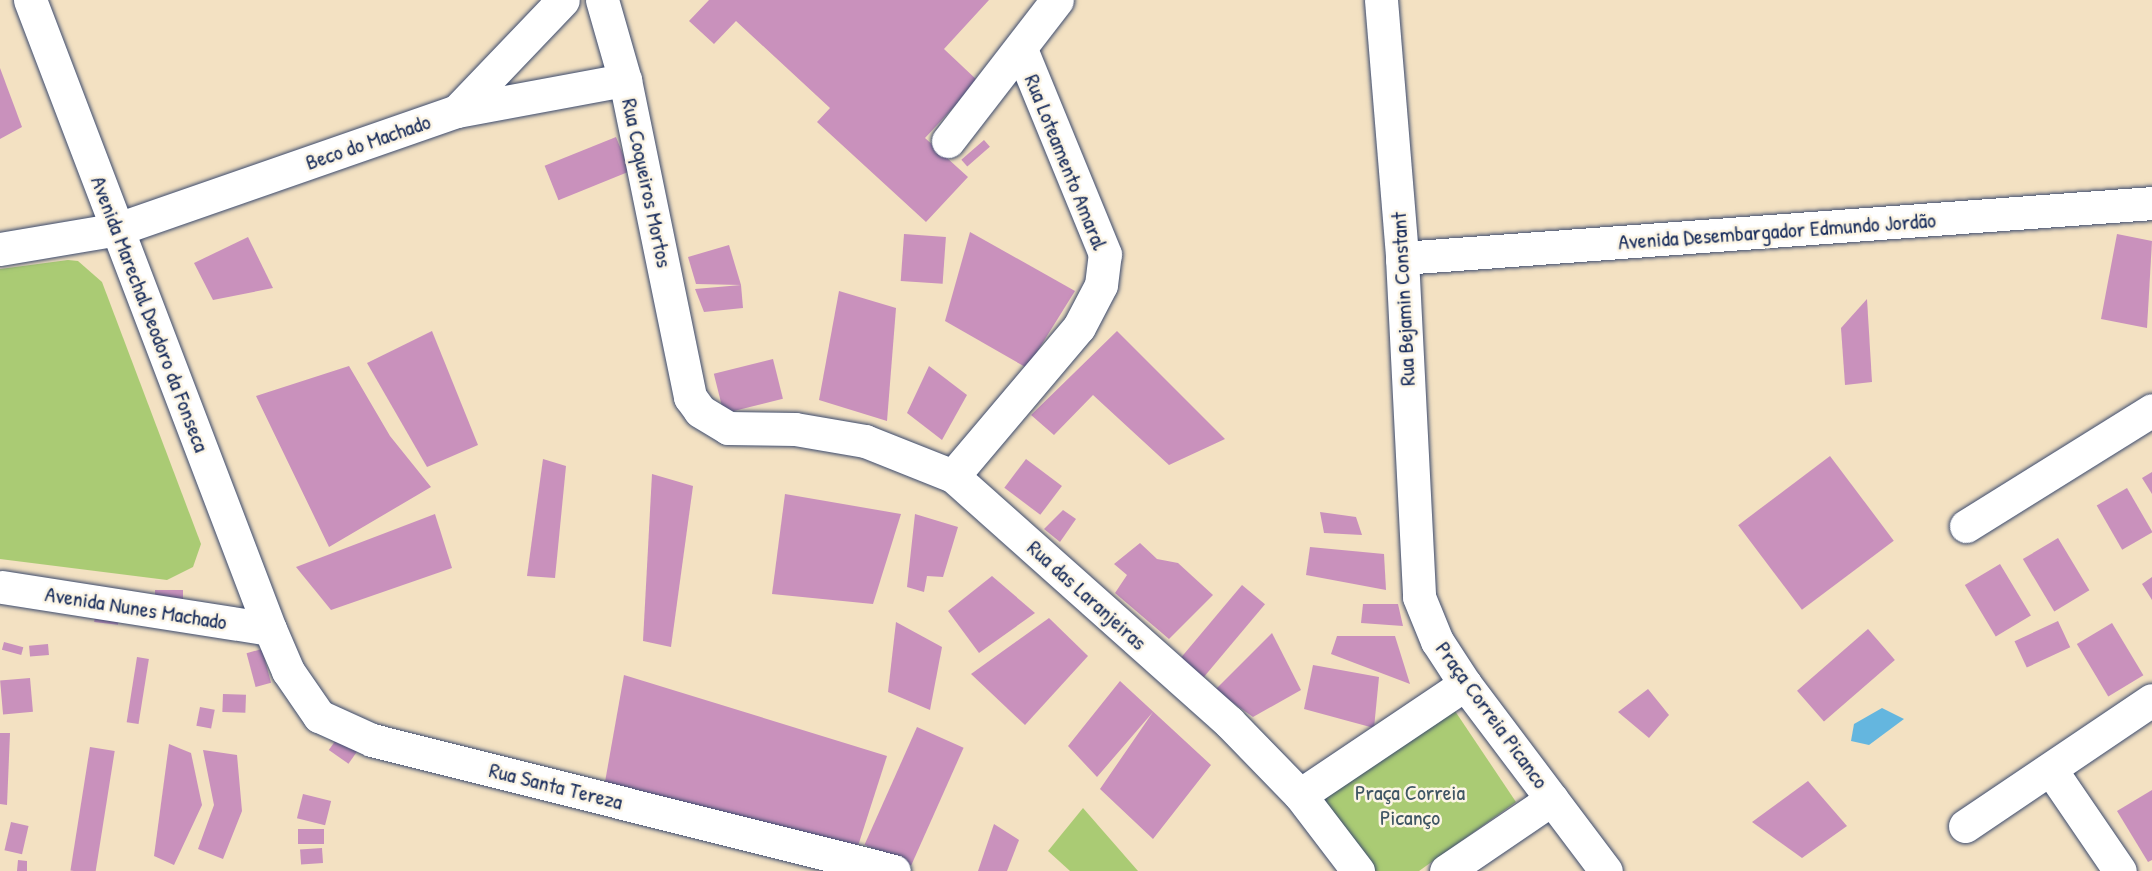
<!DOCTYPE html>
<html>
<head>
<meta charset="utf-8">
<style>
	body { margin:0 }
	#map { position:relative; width:2152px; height:871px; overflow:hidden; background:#f3e1c2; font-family:"Patrick Hand",sans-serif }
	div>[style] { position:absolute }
	.green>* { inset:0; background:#aacb74 }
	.water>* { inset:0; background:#64b6df }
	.building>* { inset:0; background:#c991bc; transform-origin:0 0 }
	.roads { filter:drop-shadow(0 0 2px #3b4a6d) drop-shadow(0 0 2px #3b4a6d) }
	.minor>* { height:33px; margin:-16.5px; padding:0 16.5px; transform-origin:16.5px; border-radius:16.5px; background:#fff }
	.tertiary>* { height:33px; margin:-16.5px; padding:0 16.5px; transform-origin:16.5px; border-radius:16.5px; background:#fff }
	span { translate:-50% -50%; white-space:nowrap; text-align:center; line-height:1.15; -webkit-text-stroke:5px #fcf5e5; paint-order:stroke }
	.street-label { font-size:22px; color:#1b2f5e }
	.park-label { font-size:22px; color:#3f5664 }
</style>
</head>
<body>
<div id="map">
	<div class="green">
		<div style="clip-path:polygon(68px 260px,78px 261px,102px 282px,201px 544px,193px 567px,167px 580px,0 559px,0 269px)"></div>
		<div style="clip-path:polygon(1451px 705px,1516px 802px,1419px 871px,1373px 871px,1318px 795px)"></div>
		<div style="clip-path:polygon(1083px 808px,1138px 871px,1070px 871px,1048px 851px)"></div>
	</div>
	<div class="water">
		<div style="clip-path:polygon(1882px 708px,1904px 719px,1869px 745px,1851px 741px,1854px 724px)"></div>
	</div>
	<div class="building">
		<div style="clip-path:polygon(709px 0,989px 0,944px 49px,978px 81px,925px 138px,968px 177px,926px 222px,817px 122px,830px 108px,736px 21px,714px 44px,689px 21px)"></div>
		<div style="clip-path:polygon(0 68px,22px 127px,0 139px)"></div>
		<div style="left:616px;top:137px;width:37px;height:77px;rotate:68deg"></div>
		<div style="left:984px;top:140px;width:9px;height:30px;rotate:49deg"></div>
		<div style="clip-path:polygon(970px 232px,1075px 291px,1027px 368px,945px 321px)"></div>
		<div style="left:904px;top:234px;width:42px;height:47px;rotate:4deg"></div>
		<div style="clip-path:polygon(2117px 234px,2152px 241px,2147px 328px,2101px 319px)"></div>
		<div style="clip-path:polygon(248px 237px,273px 288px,213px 300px,194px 263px)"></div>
		<div style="clip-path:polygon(729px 245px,741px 285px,696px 284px,688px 257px)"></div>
		<div style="clip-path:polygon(741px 285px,743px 308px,704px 312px,695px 289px)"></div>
		<div style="clip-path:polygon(839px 291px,896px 308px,887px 421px,819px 400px)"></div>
		<div style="clip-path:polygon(1867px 299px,1872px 382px,1845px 385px,1841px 328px)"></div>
		<div style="clip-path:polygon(432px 331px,478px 445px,427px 467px,367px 363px)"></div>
		<div style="clip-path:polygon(1117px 331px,1225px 439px,1169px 465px,1093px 395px,1054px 435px,1031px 415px)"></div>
		<div style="left:773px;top:359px;width:41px;height:61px;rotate:76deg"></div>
		<div style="clip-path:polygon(349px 366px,390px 436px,431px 487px,329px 547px,256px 396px)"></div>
		<div style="clip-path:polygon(929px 366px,967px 395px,942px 440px,907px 413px)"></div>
		<div style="left:1830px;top:456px;width:106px;height:115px;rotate:53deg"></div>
		<div style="clip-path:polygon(543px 459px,566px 466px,555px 578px,527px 576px)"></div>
		<div style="left:1026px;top:459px;width:45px;height:36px;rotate:37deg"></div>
		<div style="clip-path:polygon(2152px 472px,2152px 494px,2142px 478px)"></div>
		<div style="clip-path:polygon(652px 474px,693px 486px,671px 647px,643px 641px)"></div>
		<div style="left:2127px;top:488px;width:51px;height:35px;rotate:60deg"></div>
		<div style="clip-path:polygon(785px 494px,901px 514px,873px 604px,772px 594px)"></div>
		<div style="clip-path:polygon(1063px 510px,1076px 519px,1060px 542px,1044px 529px)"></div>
		<div style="clip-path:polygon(1320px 512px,1356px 517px,1362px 535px,1324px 533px)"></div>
		<div style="clip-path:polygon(435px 514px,452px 568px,331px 610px,296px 567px)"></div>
		<div style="clip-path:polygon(915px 514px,958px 527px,943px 577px,927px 576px,924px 592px,907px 587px)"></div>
		<div style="left:2058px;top:538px;width:61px;height:41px;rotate:59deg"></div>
		<div style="clip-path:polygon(1140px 543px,1157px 559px,1178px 563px,1213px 595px,1169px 639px,1115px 593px,1127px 575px,1114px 564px)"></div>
		<div style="clip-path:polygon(1310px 547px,1384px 554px,1386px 590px,1306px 575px)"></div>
		<div style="left:2000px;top:564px;width:60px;height:41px;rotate:59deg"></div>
		<div style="clip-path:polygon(992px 576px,1035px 613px,979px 653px,948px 611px)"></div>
		<div style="clip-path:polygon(2152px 577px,2152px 600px,2142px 584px)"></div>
		<div style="left:1242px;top:585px;width:30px;height:97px;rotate:40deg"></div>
		<div style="left:155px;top:590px;width:28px;height:13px"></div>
		<div style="clip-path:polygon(1363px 604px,1398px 604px,1403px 626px,1361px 623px)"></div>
		<div style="left:96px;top:607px;width:24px;height:15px;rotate:7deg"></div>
		<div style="clip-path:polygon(1049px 618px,1088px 656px,1025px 725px,971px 674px)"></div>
		<div style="left:2058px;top:621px;width:29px;height:48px;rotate:65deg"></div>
		<div style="clip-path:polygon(896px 622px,942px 647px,930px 710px,888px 692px)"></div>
		<div style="left:2112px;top:623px;width:61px;height:41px;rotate:59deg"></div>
		<div style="left:1868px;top:629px;width:41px;height:94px;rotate:49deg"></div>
		<div style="clip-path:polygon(1272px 633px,1301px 690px,1253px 717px,1215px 690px)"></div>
		<div style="clip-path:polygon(1337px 636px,1395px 636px,1410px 684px,1331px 654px)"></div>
		<div style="left:4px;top:642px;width:20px;height:8px;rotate:15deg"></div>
		<div style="left:48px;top:644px;width:11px;height:19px;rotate:85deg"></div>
		<div style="left:262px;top:649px;width:35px;height:16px;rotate:75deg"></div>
		<div style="left:137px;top:657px;width:12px;height:66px;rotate:9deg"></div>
		<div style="clip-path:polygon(1313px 665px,1379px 677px,1374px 728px,1304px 709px)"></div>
		<div style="clip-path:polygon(624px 675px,887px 756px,858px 846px,605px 782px)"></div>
		<div style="left:30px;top:678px;width:34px;height:30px;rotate:85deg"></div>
		<div style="clip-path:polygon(1120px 681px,1211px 765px,1153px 839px,1100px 789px,1153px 712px,1097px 777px,1068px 746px)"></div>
		<div style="clip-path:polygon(1648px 689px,1669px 715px,1649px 738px,1618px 712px)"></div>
		<div style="left:223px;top:694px;width:23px;height:18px;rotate:2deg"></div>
		<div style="left:200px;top:707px;width:15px;height:19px;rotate:11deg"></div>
		<div style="left:917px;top:727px;width:51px;height:129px;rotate:24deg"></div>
		<div style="clip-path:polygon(0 733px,10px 733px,7px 805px,0 804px)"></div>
		<div style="left:338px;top:737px;width:24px;height:16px;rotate:35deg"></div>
		<div style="clip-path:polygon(169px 744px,191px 753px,202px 805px,174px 865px,154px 856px)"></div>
		<div style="left:90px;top:747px;width:25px;height:125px;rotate:9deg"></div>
		<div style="clip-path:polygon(203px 750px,237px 755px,242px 811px,223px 859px,198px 849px,214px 805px)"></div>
		<div style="clip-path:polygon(1808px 781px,1847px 826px,1802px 858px,1752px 822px)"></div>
		<div style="clip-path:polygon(2152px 790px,2152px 860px,2148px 862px,2117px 811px)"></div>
		<div style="left:303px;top:794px;width:29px;height:25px;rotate:14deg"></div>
		<div style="left:11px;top:822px;width:18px;height:29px;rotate:13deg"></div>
		<div style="clip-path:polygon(994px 824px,1019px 840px,1007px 871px,978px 871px)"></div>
		<div style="left:324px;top:829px;width:15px;height:26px;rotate:90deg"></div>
		<div style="left:322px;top:848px;width:15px;height:22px;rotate:86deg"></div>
		<div style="clip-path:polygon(18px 860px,27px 861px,27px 871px,17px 871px)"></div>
	</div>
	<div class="roads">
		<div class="minor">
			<div style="left:602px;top:0;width:83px;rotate:74deg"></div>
			<div style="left:625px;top:80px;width:324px;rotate:78.4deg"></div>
			<div style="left:690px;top:397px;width:17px;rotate:54deg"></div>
			<div style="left:700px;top:411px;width:33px;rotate:31deg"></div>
			<div style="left:728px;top:428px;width:67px;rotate:0.9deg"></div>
			<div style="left:795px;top:429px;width:71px;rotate:9.7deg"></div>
			<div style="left:865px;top:441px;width:95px;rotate:21.7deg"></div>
			<div style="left:953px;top:476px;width:370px;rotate:41.7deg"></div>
			<div style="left:1229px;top:722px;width:102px;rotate:45.8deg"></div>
			<div style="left:1300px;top:795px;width:96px;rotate:52.7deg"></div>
			<div style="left:457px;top:111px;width:153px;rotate:-46.3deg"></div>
			<div style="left:948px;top:141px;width:178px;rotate:-52.3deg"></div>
			<div style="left:118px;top:229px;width:359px;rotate:-19.2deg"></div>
			<div style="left:457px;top:111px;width:171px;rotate:-10.5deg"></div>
			<div style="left:1402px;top:258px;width:752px;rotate:-4.19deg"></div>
			<div style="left:953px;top:476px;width:195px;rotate:-49.8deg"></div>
			<div style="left:1079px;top:327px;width:47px;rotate:-62.4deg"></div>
			<div style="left:1101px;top:285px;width:31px;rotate:-83deg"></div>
			<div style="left:1105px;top:254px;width:222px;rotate:-112.3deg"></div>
			<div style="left:1966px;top:526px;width:219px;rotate:-31.9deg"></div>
			<div style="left:2px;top:587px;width:271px;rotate:8.9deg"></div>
			<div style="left:2051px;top:770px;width:122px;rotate:55.7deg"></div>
			<div style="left:1300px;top:795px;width:199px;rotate:-33.9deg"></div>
			<div style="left:1965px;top:826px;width:225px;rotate:-34deg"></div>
			<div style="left:1446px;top:871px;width:128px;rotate:-34.2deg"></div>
		</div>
		<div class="tertiary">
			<div style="left:30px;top:0;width:673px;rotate:69.12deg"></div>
			<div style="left:270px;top:629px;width:46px;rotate:66.8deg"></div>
			<div style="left:288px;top:671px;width:55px;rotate:55.4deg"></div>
			<div style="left:319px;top:716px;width:58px;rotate:24.4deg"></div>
			<div style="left:372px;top:740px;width:538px;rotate:14.09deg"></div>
			<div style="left:1381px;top:0;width:259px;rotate:85.3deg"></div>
			<div style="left:1402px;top:258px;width:339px;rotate:87.1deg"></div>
			<div style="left:1419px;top:597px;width:48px;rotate:67.8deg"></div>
			<div style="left:1437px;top:641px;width:51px;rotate:56.9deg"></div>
			<div style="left:1465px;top:684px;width:234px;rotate:53deg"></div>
			<div style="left:0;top:249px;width:120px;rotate:-9.6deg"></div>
		</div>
	</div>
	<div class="street-label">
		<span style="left:368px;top:142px;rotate:-19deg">Beco do Machado</span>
		<span style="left:1066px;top:162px;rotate:68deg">Rua Loteamento Amaral</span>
		<span style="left:647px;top:183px;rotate:78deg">Rua Coqueiros Mortos</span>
		<span style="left:1777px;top:231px;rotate:-4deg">Avenida Desembargador Edmundo Jordão</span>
		<span style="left:1403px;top:299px;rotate:-93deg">Rua Bejamin Constant</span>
		<span style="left:150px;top:314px;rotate:69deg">Avenida Marechal Deodoro da Fonseca</span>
		<span style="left:1087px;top:595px;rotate:42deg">Rua das Laranjeiras</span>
		<span style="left:136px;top:608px;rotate:9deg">Avenida Nunes Machado</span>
		<span style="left:1492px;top:715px;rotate:54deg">Praça Correia Picanco</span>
		<span style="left:556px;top:786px;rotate:14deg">Rua Santa Tereza</span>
	</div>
	<div class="park-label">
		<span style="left:1410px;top:805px">Praça Correia<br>Picanço</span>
	</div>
</div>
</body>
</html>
